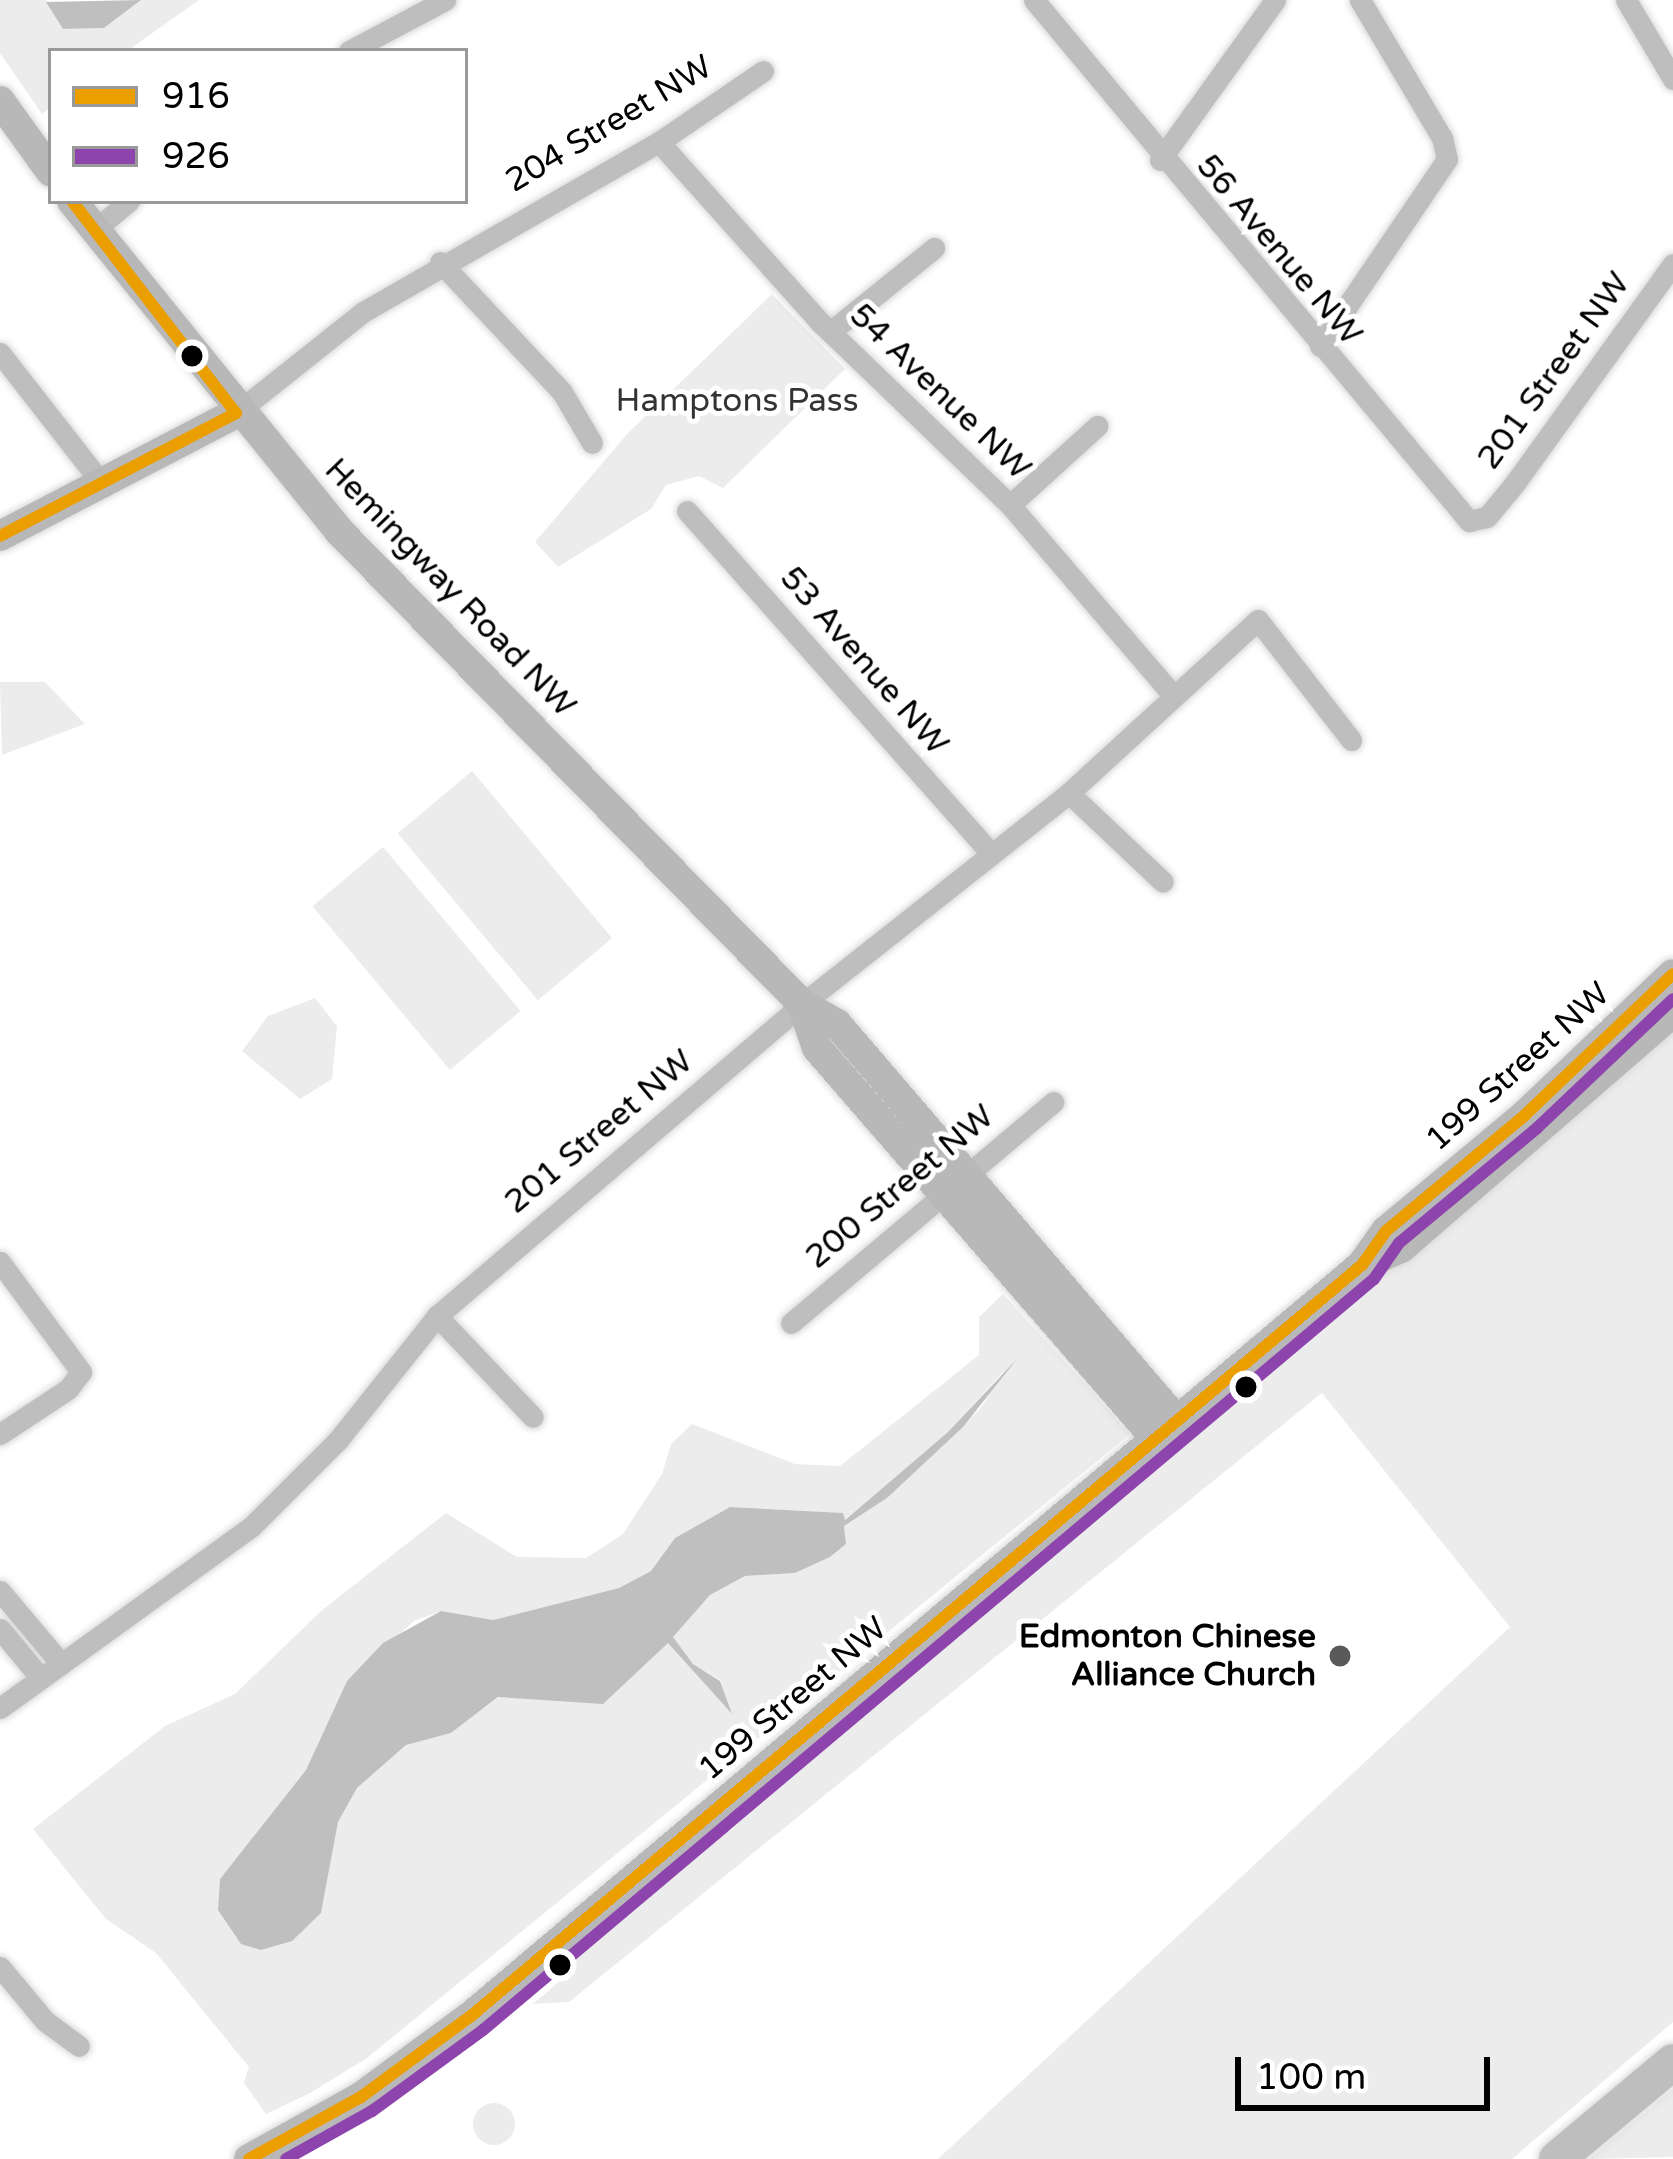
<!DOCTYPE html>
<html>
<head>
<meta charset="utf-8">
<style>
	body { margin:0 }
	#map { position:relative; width:1673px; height:2159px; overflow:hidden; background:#fff; font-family:"Varela Round",sans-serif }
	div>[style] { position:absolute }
	.green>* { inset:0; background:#ececec; transform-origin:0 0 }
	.round { border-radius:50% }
	.water>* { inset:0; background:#bfbfbf }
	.roads { filter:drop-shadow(0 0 3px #dbdbdb) drop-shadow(0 0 3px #dbdbdb) }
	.street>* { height:21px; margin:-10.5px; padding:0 10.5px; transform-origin:10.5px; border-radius:10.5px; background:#bebebe }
	.secondary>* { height:30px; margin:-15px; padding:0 15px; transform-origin:15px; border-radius:15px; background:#b8b8b8 }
	.highway>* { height:36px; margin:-18px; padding:0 18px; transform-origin:18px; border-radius:18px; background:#bebebe }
	.bus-1>* { height:12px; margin:-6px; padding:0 6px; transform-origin:6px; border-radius:6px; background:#eb9e00 }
	.bus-2>* { height:12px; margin:-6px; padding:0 6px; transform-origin:6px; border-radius:6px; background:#8e44ad }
	.dots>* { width:33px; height:33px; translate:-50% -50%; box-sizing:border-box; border:6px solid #fff; border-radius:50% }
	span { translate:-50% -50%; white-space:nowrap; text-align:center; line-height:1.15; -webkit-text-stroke:10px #fff; paint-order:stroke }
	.street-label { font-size:33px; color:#000 }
	.park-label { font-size:33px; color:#333 }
	.poi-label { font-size:33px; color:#000; font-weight:700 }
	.right { translate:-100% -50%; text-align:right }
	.legend { position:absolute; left:48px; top:48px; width:420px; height:156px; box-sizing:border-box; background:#fff; border:3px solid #999; margin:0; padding:15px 21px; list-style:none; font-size:36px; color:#000 }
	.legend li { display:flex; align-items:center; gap:24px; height:60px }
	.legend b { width:60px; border:3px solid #999 }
	.scale { position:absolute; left:1235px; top:2057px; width:255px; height:54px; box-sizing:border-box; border:6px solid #000; border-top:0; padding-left:15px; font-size:36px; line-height:42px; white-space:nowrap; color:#000; -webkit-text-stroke:9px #fff; paint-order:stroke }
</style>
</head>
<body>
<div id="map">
	<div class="green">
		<div style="clip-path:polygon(0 0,46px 0,63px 29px,104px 28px,141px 0,199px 0,127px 51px,51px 51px,51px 107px,42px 114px,0 53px)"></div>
		<div style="clip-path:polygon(772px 294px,845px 369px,723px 488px,699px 476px,666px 485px,651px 509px,558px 567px,535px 542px,628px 433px)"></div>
		<div style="clip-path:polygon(0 682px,45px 682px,85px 724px,2px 755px)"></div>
		<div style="left:472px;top:771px;width:218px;height:97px;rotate:50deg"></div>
		<div style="left:383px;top:847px;width:214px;height:92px;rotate:50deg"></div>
		<div style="clip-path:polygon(315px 998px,337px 1026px,332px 1079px,300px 1099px,242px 1051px,268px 1016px)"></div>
		<div style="clip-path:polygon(1673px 1027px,1673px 2022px,1512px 2159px,938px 2159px,1510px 1627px,1322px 1393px,569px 2002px,533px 2004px,567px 1975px,560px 1966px,751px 1795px,938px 1635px,1012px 1590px,1270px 1369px,1326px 1310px,1426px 1241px)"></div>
		<div style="clip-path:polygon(evenodd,1003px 1294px,1130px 1434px,367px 2058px,310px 2093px,266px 2114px,244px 2083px,249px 2067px,156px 1953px,106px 1919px,33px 1829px,165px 1726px,235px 1694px,321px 1611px,446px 1513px,517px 1557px,586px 1558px,623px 1534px,662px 1474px,671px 1444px,692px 1424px,795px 1464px,840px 1466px,979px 1355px,979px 1317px,1003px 1294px,1005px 1370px,980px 1409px,887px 1498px,844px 1526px,846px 1544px,830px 1557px,795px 1573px,745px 1576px,710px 1595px,672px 1637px,693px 1664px,720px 1680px,731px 1713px,668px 1642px,603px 1703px,499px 1697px,451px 1733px,406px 1745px,357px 1788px,338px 1822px,321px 1913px,220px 1879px,306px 1770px,347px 1681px,414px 1621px,441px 1611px,493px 1620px,619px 1588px,651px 1571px,675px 1538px,730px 1507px,842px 1513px,843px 1521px,948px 1432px,1005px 1370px)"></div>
		<div style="clip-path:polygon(1673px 2089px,1673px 2157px,1589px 2159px)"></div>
		<div class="round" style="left:473px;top:2103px;width:42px;height:42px"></div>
	</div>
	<div class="water">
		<div style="clip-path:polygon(141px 0,104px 28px,63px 29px,46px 2px)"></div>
		<div style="clip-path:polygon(1017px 1359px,963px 1427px,887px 1498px,844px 1526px,846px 1544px,830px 1557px,795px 1573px,745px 1576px,710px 1595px,673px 1637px,693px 1664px,720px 1681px,732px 1714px,668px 1643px,603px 1704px,498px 1697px,451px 1733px,406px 1745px,357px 1788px,338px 1822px,321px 1913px,292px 1941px,261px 1950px,241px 1944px,218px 1910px,220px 1879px,306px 1770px,347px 1681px,383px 1643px,441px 1611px,493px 1620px,619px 1588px,651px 1571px,675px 1538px,730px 1507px,843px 1513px,845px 1520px,948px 1432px)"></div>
	</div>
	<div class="roads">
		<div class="street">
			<div style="left:1034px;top:0;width:679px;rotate:50.14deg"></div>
			<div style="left:1469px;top:521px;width:18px;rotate:-13deg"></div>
			<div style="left:1487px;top:517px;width:44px;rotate:-50.5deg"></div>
			<div style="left:1515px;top:483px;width:270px;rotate:-54.2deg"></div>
			<div style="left:1626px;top:0;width:92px;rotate:59.3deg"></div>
			<div style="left:349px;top:51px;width:109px;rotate:-28deg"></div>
			<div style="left:659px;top:142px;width:244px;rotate:48.2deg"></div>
			<div style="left:822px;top:324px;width:261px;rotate:43.9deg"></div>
			<div style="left:1010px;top:505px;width:249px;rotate:49.4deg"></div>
			<div style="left:1160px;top:160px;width:197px;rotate:-54.3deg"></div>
			<div style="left:93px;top:231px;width:47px;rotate:-39.8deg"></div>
			<div style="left:440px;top:262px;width:178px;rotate:46.8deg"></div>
			<div style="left:562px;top:392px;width:59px;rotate:59.5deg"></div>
			<div style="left:830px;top:332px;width:134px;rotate:-38.9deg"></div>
			<div style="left:1320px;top:346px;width:226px;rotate:-55.8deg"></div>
			<div style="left:1447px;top:159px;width:22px;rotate:-103deg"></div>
			<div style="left:1442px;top:138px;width:161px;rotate:-120.7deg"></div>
			<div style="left:0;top:353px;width:169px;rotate:52deg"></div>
			<div style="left:236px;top:413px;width:162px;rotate:-38.5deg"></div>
			<div style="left:363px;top:312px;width:341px;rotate:-29.9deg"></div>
			<div style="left:659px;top:142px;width:126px;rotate:-34.3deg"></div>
			<div style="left:1010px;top:505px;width:118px;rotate:-42.2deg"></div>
			<div style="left:687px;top:511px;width:458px;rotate:48.4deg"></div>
			<div style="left:1069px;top:793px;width:129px;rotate:43.4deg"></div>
			<div style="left:0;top:1262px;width:137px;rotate:53.6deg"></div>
			<div style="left:81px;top:1372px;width:21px;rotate:127deg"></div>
			<div style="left:68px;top:1389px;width:82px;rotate:146.5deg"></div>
			<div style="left:437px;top:1316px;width:139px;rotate:46.5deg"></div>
			<div style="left:791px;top:1323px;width:343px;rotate:-40.1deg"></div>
			<div style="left:0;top:1591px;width:92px;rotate:49.9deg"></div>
			<div style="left:0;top:1629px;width:61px;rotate:50.3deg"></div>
			<div style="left:0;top:1708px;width:311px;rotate:-35.8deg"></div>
			<div style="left:252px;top:1526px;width:122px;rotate:-45deg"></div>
			<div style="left:338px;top:1440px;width:159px;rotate:-51.4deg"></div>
			<div style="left:437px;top:1316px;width:480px;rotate:-40.5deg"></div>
			<div style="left:802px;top:1004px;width:340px;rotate:-38.3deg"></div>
			<div style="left:1069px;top:793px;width:256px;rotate:-42.5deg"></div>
			<div style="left:1258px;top:620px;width:152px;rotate:52.2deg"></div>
			<div style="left:0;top:1967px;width:70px;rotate:50.2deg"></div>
			<div style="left:45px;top:2021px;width:42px;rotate:36.3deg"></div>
		</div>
		<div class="secondary">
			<div style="left:0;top:101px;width:87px;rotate:54.3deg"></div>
			<div style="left:72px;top:201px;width:424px;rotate:51deg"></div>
			<div style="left:339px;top:531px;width:662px;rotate:45.61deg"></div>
			<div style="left:802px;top:1004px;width:40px;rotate:29.7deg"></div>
			<div style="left:837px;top:1024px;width:524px;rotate:49.41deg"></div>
			<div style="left:0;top:536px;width:266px;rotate:-27.5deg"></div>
			<div style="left:802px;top:1004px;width:46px;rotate:71.2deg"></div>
			<div style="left:817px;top:1048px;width:519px;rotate:49.06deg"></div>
			<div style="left:1362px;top:1265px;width:43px;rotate:-23.6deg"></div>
			<div style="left:1401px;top:1248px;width:360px;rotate:-40.9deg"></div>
			<div style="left:249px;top:2159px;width:128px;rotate:-29deg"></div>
			<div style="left:361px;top:2097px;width:137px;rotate:-36.4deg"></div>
			<div style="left:471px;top:2016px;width:1165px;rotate:-40.13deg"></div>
			<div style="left:1362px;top:1265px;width:42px;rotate:-54.8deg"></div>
			<div style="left:1386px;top:1231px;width:181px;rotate:-39.8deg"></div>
			<div style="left:1525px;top:1115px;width:204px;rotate:-43.6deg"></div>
		</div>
		<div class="highway">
			<div style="left:1557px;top:2159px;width:151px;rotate:-39.9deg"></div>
		</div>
	</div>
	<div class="bus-1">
		<div style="left:72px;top:201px;width:268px;rotate:52.3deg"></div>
		<div style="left:0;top:536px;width:266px;rotate:-27.5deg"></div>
		<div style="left:249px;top:2159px;width:128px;rotate:-29deg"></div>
		<div style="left:361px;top:2097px;width:137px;rotate:-36.4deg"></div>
		<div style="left:471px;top:2016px;width:1165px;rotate:-40.13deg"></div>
		<div style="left:1362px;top:1265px;width:42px;rotate:-54.8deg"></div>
		<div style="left:1386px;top:1231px;width:181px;rotate:-39.8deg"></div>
		<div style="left:1525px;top:1115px;width:204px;rotate:-43.6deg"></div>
	</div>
	<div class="bus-2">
		<div style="left:286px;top:2159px;width:98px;rotate:-29.2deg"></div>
		<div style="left:372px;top:2111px;width:137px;rotate:-36.1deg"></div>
		<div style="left:483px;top:2030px;width:1165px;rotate:-40.13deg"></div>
		<div style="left:1374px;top:1279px;width:44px;rotate:-55.2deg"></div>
		<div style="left:1399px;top:1243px;width:180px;rotate:-39.8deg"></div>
		<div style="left:1537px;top:1128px;width:187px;rotate:-43.5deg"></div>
	</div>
	<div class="dots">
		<div style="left:192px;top:356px;background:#000"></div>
		<div style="left:1246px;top:1387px;background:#000"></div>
		<div style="left:1340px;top:1656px;background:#595959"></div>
		<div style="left:560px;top:1965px;background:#000"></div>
	</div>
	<div class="street-label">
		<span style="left:609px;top:124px;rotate:-31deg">204 Street NW</span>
		<span style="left:1279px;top:250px;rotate:50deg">56 Avenue NW</span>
		<span style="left:1554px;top:371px;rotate:-54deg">201 Street NW</span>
		<span style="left:940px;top:392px;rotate:44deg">54 Avenue NW</span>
		<span style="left:450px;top:588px;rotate:46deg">Hemingway Road NW</span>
		<span style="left:864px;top:661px;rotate:49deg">53 Avenue NW</span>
		<span style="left:1518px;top:1067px;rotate:-42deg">199 Street NW</span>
		<span style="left:599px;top:1132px;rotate:-40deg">201 Street NW</span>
		<span style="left:900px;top:1187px;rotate:-40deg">200 Street NW</span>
		<span style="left:793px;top:1699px;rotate:-40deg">199 Street NW</span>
	</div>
	<div class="park-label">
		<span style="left:737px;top:401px">Hamptons Pass</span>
	</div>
	<div class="poi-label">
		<span class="right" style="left:1316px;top:1656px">Edmonton Chinese<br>Alliance Church</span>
	</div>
	<ul class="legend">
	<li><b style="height:15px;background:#eb9e00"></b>916</li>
	<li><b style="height:15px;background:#8e44ad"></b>926</li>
	</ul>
	<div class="scale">100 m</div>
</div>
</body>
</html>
